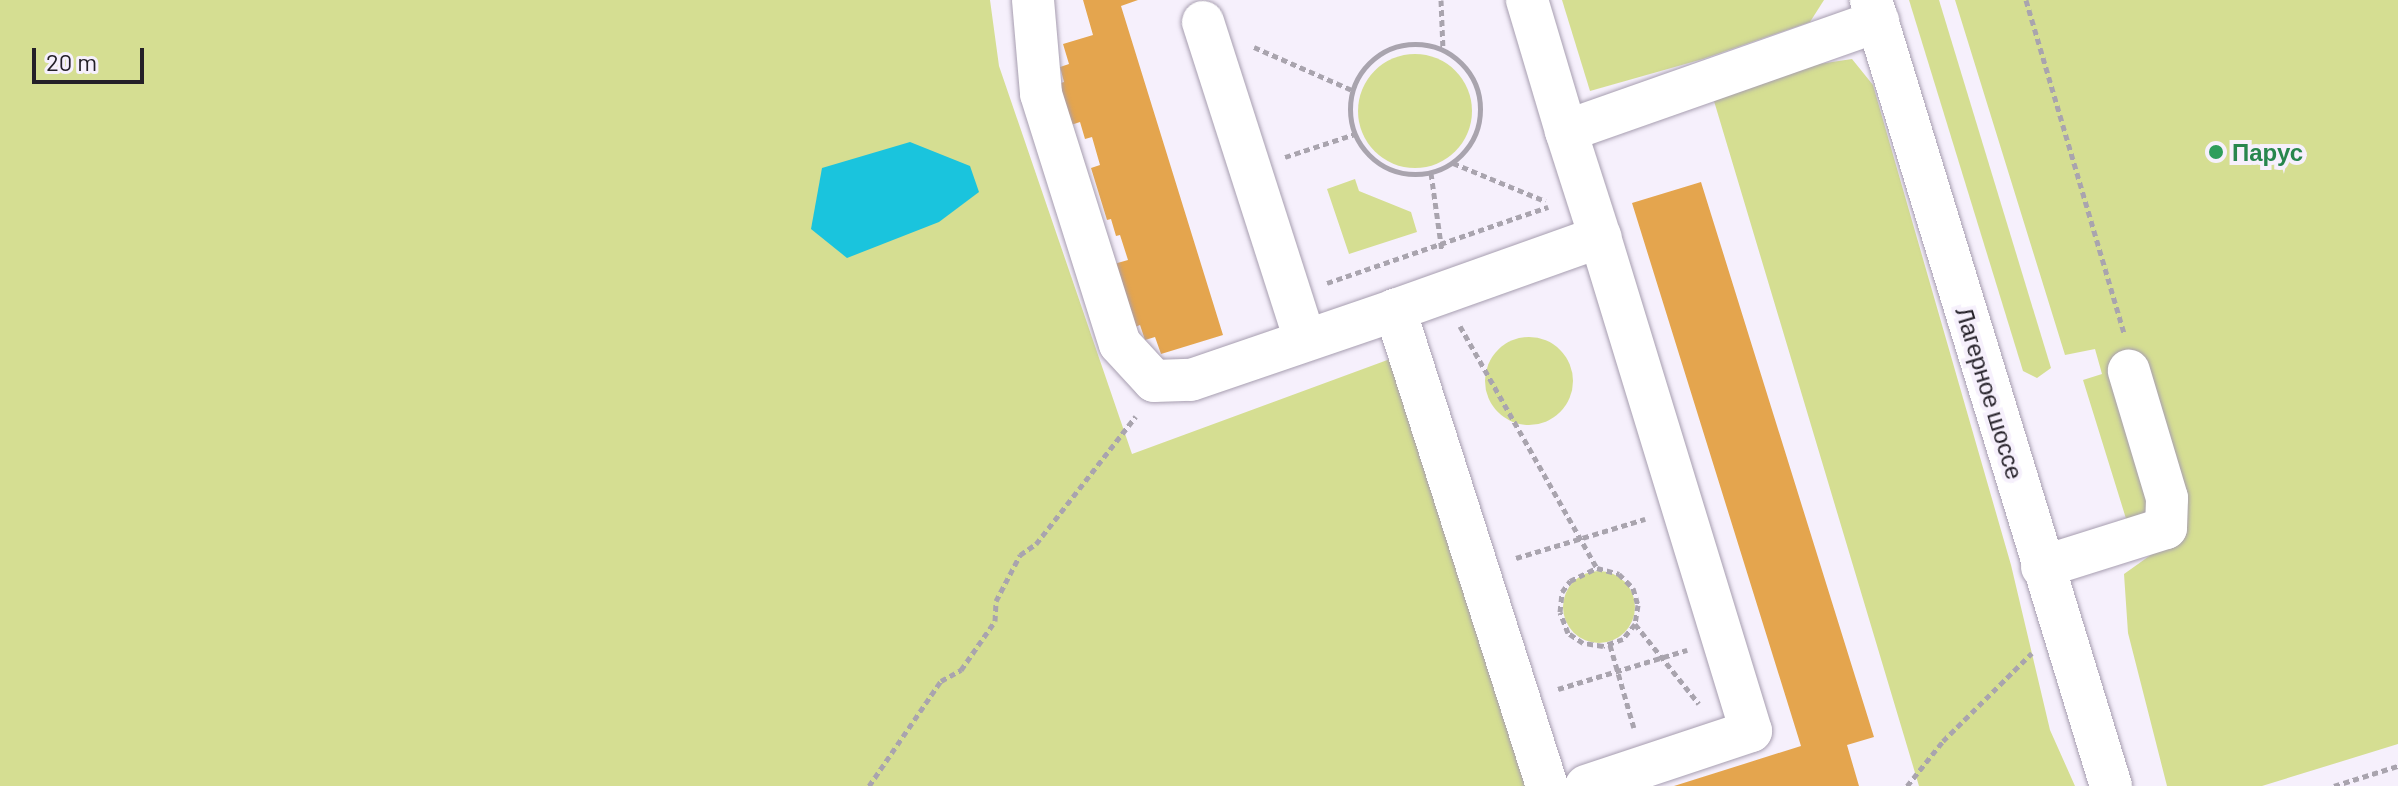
<!DOCTYPE html>
<html>
<head>
<meta charset="utf-8">
<style>
	body { margin:0 }
	#map { position:relative; width:2398px; height:786px; overflow:hidden; background:#f6f0fc; font-family:Barlow,sans-serif }
	div>[style] { position:absolute }
	.green>* { inset:0; background:#d5de92 }
	.round { border-radius:50% }
	.water>* { inset:0; background:#1ac4dd }
	.building>* { inset:0; background:#e4a54e }
	.path>* { height:5px; margin-top:-2.5px; transform-origin:0; background:repeating-linear-gradient(90deg,#a9a4ae 0 6px,transparent 0 10px) }
	.path>.ring { margin:-2.5px; padding:0; box-sizing:content-box; background:none; border:5px solid #a9a4ae; border-radius:50% }
	.roads { filter:drop-shadow(0 0 2px #a79eb0) drop-shadow(0 0 2px #a79eb0) }
	.minor>* { height:42px; margin:-21px; padding:0 21px; transform-origin:21px; border-radius:21px; background:#fff }
	.dots>* { width:22px; height:22px; translate:-50% -50%; box-sizing:border-box; border:4px solid #f6f0fc; border-radius:50% }
	span { translate:-50% -50%; white-space:nowrap; text-align:center; line-height:1.15; -webkit-text-stroke:8px #f6f0fc; paint-order:stroke }
	.leisure-label { font-size:24px; color:#27864d; font-weight:700 }
	.left { translate:0 -50%; text-align:left }
	.street-label { font-size:24px; color:#242028 }
	.scale { position:absolute; left:32px; top:48px; width:112px; height:36px; box-sizing:border-box; border:4px solid #242028; border-top:0; padding-left:10px; font-size:24px; line-height:28px; white-space:nowrap; color:#242028; -webkit-text-stroke:6px #f6f0fc; paint-order:stroke }
</style>
</head>
<body>
<div id="map">
	<div class="green">
		<div style="clip-path:polygon(0 0,990px 0,999px 66px,1132px 454px,1401px 355px,1536px 786px,0 786px)"></div>
		<div style="clip-path:polygon(1562px 0,1824px 0,1810px 22px,1703px 59px,1590px 91px)"></div>
		<div style="clip-path:polygon(1909px 0,1939px 0,2051px 368px,2037px 378px,2023px 371px)"></div>
		<div style="clip-path:polygon(1955px 0,2398px 0,2398px 744px,2262px 786px,2167px 786px,2128px 633px,2124px 574px,2162px 547px,2137px 554px,2083px 380px,2102px 374px,2095px 349px,2065px 355px)"></div>
		<div class="round" style="left:1358px;top:54px;width:114px;height:114px"></div>
		<div style="clip-path:polygon(1852px 59px,1873px 85px,2011px 565px,2050px 730px,2075px 786px,1919px 786px,1714px 101px,1799px 67px)"></div>
		<div style="clip-path:polygon(1355px 179px,1359px 191px,1411px 212px,1417px 232px,1349px 254px,1327px 189px)"></div>
		<div class="round" style="left:1485px;top:337px;width:88px;height:88px"></div>
		<div class="round" style="left:1563px;top:571px;width:72px;height:72px"></div>
	</div>
	<div class="water">
		<div style="clip-path:polygon(910px 142px,970px 166px,979px 192px,939px 222px,847px 258px,811px 229px,822px 168px)"></div>
	</div>
	<div class="building">
		<div style="clip-path:polygon(1083px 0,1138px 0,1121px 6px,1223px 335px,1161px 354px,1155px 337px,1145px 340px,1140px 325px,1133px 328px,1114px 264px,1128px 260px,1120px 235px,1116px 236px,1111px 219px,1107px 220px,1091px 168px,1100px 165px,1092px 137px,1085px 139px,1080px 122px,1071px 125px,1058px 84px,1064px 82px,1060px 67px,1069px 64px,1063px 44px,1093px 35px)"></div>
		<div style="clip-path:polygon(1701px 182px,1874px 737px,1847px 745px,1859px 786px,1674px 786px,1801px 746px,1632px 203px)"></div>
	</div>
	<div class="path">
		<div style="left:1441px;top:0;width:49px;rotate:87.7deg"></div>
		<div style="left:2026px;top:0;width:348px;rotate:73.6deg"></div>
		<div class="ring" style="left:1350px;top:44px;width:125px;height:125px"></div>
		<div style="left:1254px;top:47px;width:107px;rotate:23.7deg"></div>
		<div style="left:1285px;top:157px;width:74px;rotate:-18.2deg"></div>
		<div style="left:1453px;top:163px;width:100px;rotate:22.4deg"></div>
		<div style="left:1431px;top:173px;width:79px;rotate:82deg"></div>
		<div style="left:1327px;top:283px;width:234px;rotate:-19deg"></div>
		<div style="left:1460px;top:326px;width:278px;rotate:60.5deg"></div>
		<div style="left:1597px;top:568px;width:23px;rotate:15deg"></div>
		<div style="left:1619px;top:574px;width:20px;rotate:45deg"></div>
		<div style="left:1633px;top:588px;width:18px;rotate:74deg"></div>
		<div style="left:1638px;top:605px;width:19px;rotate:99deg"></div>
		<div style="left:1635px;top:624px;width:19px;rotate:129deg"></div>
		<div style="left:1623px;top:639px;width:21px;rotate:161deg"></div>
		<div style="left:1603px;top:646px;width:20px;rotate:-171deg"></div>
		<div style="left:1583px;top:643px;width:18px;rotate:-146deg"></div>
		<div style="left:1568px;top:633px;width:22px;rotate:-111deg"></div>
		<div style="left:1560px;top:612px;width:20px;rotate:-84deg"></div>
		<div style="left:1562px;top:592px;width:14px;rotate:-54deg"></div>
		<div style="left:1570px;top:581px;width:30px;rotate:-26deg"></div>
		<div style="left:1516px;top:558px;width:135px;rotate:-16.8deg"></div>
		<div style="left:1635px;top:624px;width:102px;rotate:51.3deg"></div>
		<div style="left:1610px;top:645px;width:86px;rotate:73.9deg"></div>
		<div style="left:1558px;top:689px;width:135px;rotate:-16.8deg"></div>
		<div style="left:869px;top:786px;width:127px;rotate:-55.6deg"></div>
		<div style="left:941px;top:681px;width:23px;rotate:-29deg"></div>
		<div style="left:961px;top:670px;width:60px;rotate:-55.2deg"></div>
		<div style="left:995px;top:621px;width:20px;rotate:-87deg"></div>
		<div style="left:996px;top:601px;width:52px;rotate:-62.4deg"></div>
		<div style="left:1020px;top:555px;width:19px;rotate:-35deg"></div>
		<div style="left:1036px;top:544px;width:162px;rotate:-52deg"></div>
		<div style="left:1907px;top:786px;width:58px;rotate:-51.3deg"></div>
		<div style="left:1943px;top:741px;width:125px;rotate:-44.7deg"></div>
		<div style="left:2334px;top:786px;width:67px;rotate:-17.4deg"></div>
	</div>
	<div class="roads">
		<div class="minor">
			<div style="left:1033px;top:0;width:94px;rotate:85.1deg"></div>
			<div style="left:1041px;top:94px;width:262px;rotate:72.5deg"></div>
			<div style="left:1120px;top:344px;width:50px;rotate:47.4deg"></div>
			<div style="left:1154px;top:381px;width:37px;rotate:-2deg"></div>
			<div style="left:1191px;top:380px;width:216px;rotate:-18.9deg"></div>
			<div style="left:1527px;top:0;width:137px;rotate:73.4deg"></div>
			<div style="left:1871px;top:0;width:822px;rotate:73.02deg"></div>
			<div style="left:1203px;top:22px;width:333px;rotate:72.2deg"></div>
			<div style="left:2042px;top:567px;width:130px;rotate:-17.5deg"></div>
			<div style="left:2166px;top:528px;width:30px;rotate:-88deg"></div>
			<div style="left:2167px;top:498px;width:133px;rotate:-106.7deg"></div>
			<div style="left:1547px;top:786px;width:500px;rotate:-107.7deg"></div>
			<div style="left:1395px;top:310px;width:218px;rotate:-19.6deg"></div>
			<div style="left:1600px;top:237px;width:111px;rotate:-107.8deg"></div>
			<div style="left:1566px;top:131px;width:331px;rotate:-19.4deg"></div>
			<div style="left:1586px;top:786px;width:174px;rotate:-18.4deg"></div>
			<div style="left:1751px;top:731px;width:517px;rotate:-107deg"></div>
		</div>
	</div>
	<div class="dots">
		<div style="left:2216px;top:152px;background:#2e9e5b"></div>
	</div>
	<div class="leisure-label">
		<span class="left" style="left:2232px;top:152px">Парус</span>
	</div>
	<div class="street-label">
		<span style="left:1990px;top:393px;rotate:73deg">Лагерное шоссе</span>
	</div>
	<div class="scale">20 m</div>
</div>
</body>
</html>
